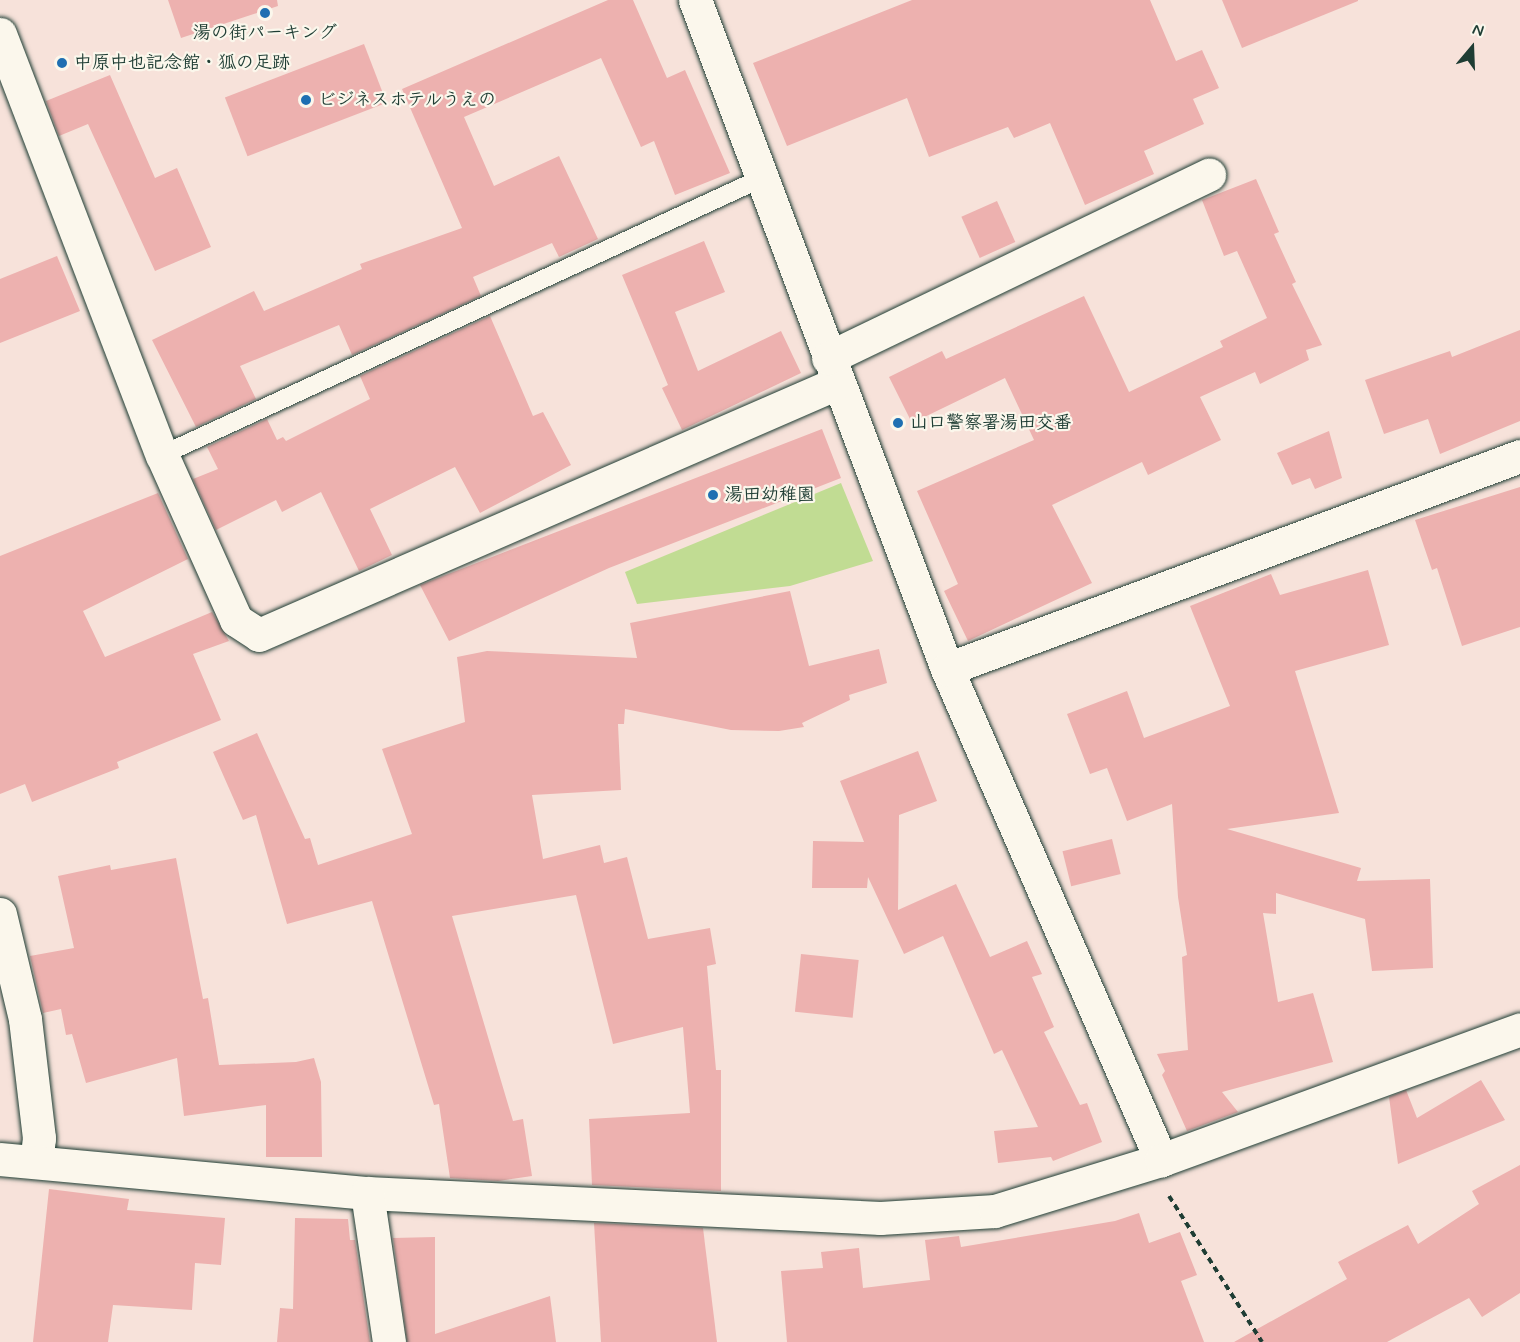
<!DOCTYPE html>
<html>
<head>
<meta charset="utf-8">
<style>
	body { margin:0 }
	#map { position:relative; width:1520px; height:1342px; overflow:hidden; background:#f7e2da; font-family:Mynerve,"Klee One",sans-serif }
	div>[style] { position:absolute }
	.green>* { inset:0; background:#c1dc93 }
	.building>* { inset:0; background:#edb1af; transform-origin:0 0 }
	.path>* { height:4px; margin-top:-2px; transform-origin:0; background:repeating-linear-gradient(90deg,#1f3d34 0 6px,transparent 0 10.5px) }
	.roads { filter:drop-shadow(0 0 2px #1f3d34) drop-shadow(0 0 2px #1f3d34) }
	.service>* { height:18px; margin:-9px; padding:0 9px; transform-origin:9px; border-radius:9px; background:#fbf7ec }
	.minor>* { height:33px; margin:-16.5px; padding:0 16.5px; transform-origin:16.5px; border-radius:16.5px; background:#fbf7ec }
	.dots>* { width:16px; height:16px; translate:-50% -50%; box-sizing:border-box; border:3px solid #fbf7ec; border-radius:50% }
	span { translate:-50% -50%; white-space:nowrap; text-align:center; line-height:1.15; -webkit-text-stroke:4.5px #fbf7ec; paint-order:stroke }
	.poi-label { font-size:18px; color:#1f3d34; font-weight:700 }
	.left { translate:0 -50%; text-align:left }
	.north { position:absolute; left:1442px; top:18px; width:60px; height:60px; -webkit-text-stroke:4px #fbf7ec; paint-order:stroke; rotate:19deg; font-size:16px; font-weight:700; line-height:24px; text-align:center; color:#1f3d34 }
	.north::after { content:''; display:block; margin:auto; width:21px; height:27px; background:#1f3d34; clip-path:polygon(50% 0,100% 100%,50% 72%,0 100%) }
</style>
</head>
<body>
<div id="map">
	<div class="green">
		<div style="clip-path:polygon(841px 483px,873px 561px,790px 586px,637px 604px,625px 572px)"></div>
	</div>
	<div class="building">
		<div style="clip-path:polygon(168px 0,277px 0,278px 6px,181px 38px)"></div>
		<div style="clip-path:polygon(608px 0,633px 0,667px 78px,685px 70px,730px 173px,675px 195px,654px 141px,641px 147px,601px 58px,464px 117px,494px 186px,559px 156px,598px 239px,559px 257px,552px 243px,473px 277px,481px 296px,352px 355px,339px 325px,240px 366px,256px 399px,196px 427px,152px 340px,254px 291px,264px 311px,362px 269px,360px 264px,462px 228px,402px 89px)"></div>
		<div style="clip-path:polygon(912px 0,1150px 0,1176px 61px,1202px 50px,1219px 88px,1193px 99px,1204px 124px,1144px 151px,1154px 174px,1085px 205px,1050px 123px,1014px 138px,1008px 127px,929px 157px,907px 98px,787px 146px,753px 63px)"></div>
		<div style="clip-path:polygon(1222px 0,1358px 0,1358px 1px,1242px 48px)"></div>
		<div style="left:364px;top:44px;width:63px;height:149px;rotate:69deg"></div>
		<div style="clip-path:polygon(110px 75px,155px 178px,177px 168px,211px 247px,155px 271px,88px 124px,59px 136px,46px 101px)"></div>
		<div style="clip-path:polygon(1256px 179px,1279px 232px,1274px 234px,1296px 282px,1292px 284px,1322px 345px,1306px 350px,1309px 360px,1260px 384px,1255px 372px,1200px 397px,1221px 440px,1148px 475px,1142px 462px,1052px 505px,1092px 583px,968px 641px,944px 591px,958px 584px,917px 491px,1034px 440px,1005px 378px,912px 423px,889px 377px,942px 351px,946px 359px,1084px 296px,1129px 392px,1223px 347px,1220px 341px,1267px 318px,1237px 251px,1224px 256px,1202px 200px)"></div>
		<div style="left:997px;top:201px;width:45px;height:39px;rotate:66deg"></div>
		<div style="clip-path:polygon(704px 241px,725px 292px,675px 312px,698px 371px,781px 331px,801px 373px,682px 430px,662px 388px,668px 385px,622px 275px)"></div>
		<div style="clip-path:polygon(57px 256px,80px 311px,0 343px,0 279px)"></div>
		<div style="clip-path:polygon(490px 316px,533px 416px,543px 412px,571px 465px,480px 513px,455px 467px,370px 509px,392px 555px,359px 571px,321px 492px,282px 512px,276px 500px,216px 530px,193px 479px,218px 469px,207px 447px,267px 419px,277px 440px,283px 437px,286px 441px,370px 399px,360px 376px)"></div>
		<div style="clip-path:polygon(1520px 330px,1520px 421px,1440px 454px,1428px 419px,1384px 434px,1365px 380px,1450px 351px,1452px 357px)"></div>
		<div style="clip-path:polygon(822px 429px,841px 478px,609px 568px,449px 641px,420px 585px)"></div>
		<div style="clip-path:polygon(1329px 431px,1342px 478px,1315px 489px,1310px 478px,1292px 485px,1277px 453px)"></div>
		<div style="clip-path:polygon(1520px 487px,1520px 627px,1462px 646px,1437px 568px,1432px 570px,1415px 520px)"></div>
		<div style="clip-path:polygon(158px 493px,188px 559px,83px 611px,105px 657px,212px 612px,229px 641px,193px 654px,221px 720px,117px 762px,119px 768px,32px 802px,25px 784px,0 794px,0 556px)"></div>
		<div style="clip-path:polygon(1368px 570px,1389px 645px,1295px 671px,1339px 813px,1227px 829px,1361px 868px,1357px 881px,1430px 879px,1433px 968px,1372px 971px,1365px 919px,1276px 893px,1276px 914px,1263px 913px,1278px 1002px,1313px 993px,1333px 1062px,1222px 1092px,1238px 1112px,1187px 1131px,1162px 1075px,1165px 1071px,1157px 1054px,1188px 1050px,1182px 957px,1187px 955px,1178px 897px,1172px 804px,1127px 821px,1107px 768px,1090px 774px,1067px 714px,1127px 691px,1144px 738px,1230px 706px,1190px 606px,1271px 574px,1280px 595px)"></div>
		<div style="clip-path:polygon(790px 591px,809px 666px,879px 649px,887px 683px,849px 695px,850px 700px,802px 723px,804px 727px,779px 731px,731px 730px,625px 709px,624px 724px,618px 724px,621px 790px,532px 795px,543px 859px,600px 845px,604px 863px,627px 857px,648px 939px,710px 928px,716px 964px,707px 966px,716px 1070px,721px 1070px,721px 1191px,592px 1185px,589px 1119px,690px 1113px,683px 1027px,613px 1044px,576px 895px,452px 916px,513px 1121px,523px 1119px,532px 1176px,498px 1181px,450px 1178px,439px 1104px,434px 1105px,372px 901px,287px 924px,256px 815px,243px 820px,213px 752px,257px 733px,305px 839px,310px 838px,318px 865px,412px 834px,382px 749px,465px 722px,457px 657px,487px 651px,637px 658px,630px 623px)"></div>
		<div style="clip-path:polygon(918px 751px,937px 801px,899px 815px,898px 910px,956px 884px,990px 957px,1027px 941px,1042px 974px,1032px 977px,1054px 1027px,1044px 1032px,1080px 1105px,1087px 1103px,1102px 1142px,1053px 1161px,1051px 1157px,998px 1163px,994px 1131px,1038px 1127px,1002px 1050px,994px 1054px,943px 936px,904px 954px,868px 877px,867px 888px,812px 888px,813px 841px,864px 842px,840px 781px)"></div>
		<div style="left:1112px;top:839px;width:36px;height:51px;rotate:76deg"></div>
		<div style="clip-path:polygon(176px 858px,203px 999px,208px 998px,219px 1065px,296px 1062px,314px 1058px,321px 1082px,322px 1157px,266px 1157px,266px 1105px,184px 1116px,177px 1058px,86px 1083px,72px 1034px,66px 1035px,61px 1009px,43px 1013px,30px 956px,74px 948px,58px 876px,110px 865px,111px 870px)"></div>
		<div style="left:801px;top:954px;width:58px;height:58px;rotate:6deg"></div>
		<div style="clip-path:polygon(1481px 1080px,1505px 1120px,1398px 1164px,1389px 1097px,1406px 1090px,1417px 1118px)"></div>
		<div style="clip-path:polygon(1520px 1165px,1520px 1293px,1482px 1317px,1469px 1298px,1387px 1342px,1234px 1342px,1347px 1279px,1338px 1262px,1408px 1225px,1418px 1244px,1479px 1204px,1472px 1191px)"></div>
		<div style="clip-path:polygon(49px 1189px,129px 1199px,127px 1210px,225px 1218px,221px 1265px,195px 1263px,192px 1310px,113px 1305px,108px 1342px,33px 1342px)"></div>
		<div style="clip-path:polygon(1139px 1213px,1149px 1243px,1180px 1232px,1197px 1275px,1181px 1281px,1204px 1342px,787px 1342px,781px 1271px,823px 1268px,821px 1252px,859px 1248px,863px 1288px,930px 1280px,925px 1240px,959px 1236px,961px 1247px,1115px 1221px)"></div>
		<div style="clip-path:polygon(295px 1218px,348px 1219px,350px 1240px,355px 1240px,370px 1342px,277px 1342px,280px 1308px,293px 1309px)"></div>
		<div style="clip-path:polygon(594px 1223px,703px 1228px,717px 1342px,601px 1342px)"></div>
		<div style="clip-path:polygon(435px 1237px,435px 1334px,550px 1296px,556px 1342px,407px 1342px,393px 1238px)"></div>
	</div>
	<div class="path">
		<div style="left:1169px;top:1196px;width:173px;rotate:57.5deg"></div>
	</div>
	<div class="roads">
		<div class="service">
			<div style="left:162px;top:455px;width:659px;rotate:-24.78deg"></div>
		</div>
		<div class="minor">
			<div style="left:695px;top:0;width:715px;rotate:69.36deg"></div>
			<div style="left:947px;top:669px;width:536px;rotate:66.45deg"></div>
			<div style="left:0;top:34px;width:451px;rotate:69deg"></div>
			<div style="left:162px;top:455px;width:181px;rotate:65.8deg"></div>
			<div style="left:236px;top:620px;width:27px;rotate:33deg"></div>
			<div style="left:259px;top:635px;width:631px;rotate:-23.56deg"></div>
			<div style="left:828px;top:358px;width:423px;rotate:-25.7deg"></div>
			<div style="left:947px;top:669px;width:611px;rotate:-20.39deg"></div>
			<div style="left:0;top:914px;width:108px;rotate:76.6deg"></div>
			<div style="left:25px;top:1019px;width:120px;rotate:83.3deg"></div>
			<div style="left:39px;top:1138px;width:24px;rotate:97deg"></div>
			<div style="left:0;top:1159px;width:369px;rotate:5.3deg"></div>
			<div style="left:367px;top:1193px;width:514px;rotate:2.79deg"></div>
			<div style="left:880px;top:1218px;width:115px;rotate:-3.5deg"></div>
			<div style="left:995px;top:1211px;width:174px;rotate:-17.1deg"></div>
			<div style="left:1161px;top:1160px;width:382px;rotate:-20deg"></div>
			<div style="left:367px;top:1193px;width:151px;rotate:81.6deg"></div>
		</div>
	</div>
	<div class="dots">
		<div style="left:265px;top:13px;background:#1f6fb2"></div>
		<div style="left:62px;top:63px;background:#1f6fb2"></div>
		<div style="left:306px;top:100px;background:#1f6fb2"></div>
		<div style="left:898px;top:423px;background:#1f6fb2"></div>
		<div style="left:713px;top:495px;background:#1f6fb2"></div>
	</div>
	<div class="poi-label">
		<span style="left:265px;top:33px">湯の街パーキング</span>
		<span class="left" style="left:74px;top:63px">中原中也記念館・狐の足跡</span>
		<span class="left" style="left:318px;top:100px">ビジネスホテルうえの</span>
		<span class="left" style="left:910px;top:423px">山口警察署湯田交番</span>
		<span class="left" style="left:725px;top:495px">湯田幼稚園</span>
	</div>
	<div class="north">N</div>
</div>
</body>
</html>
